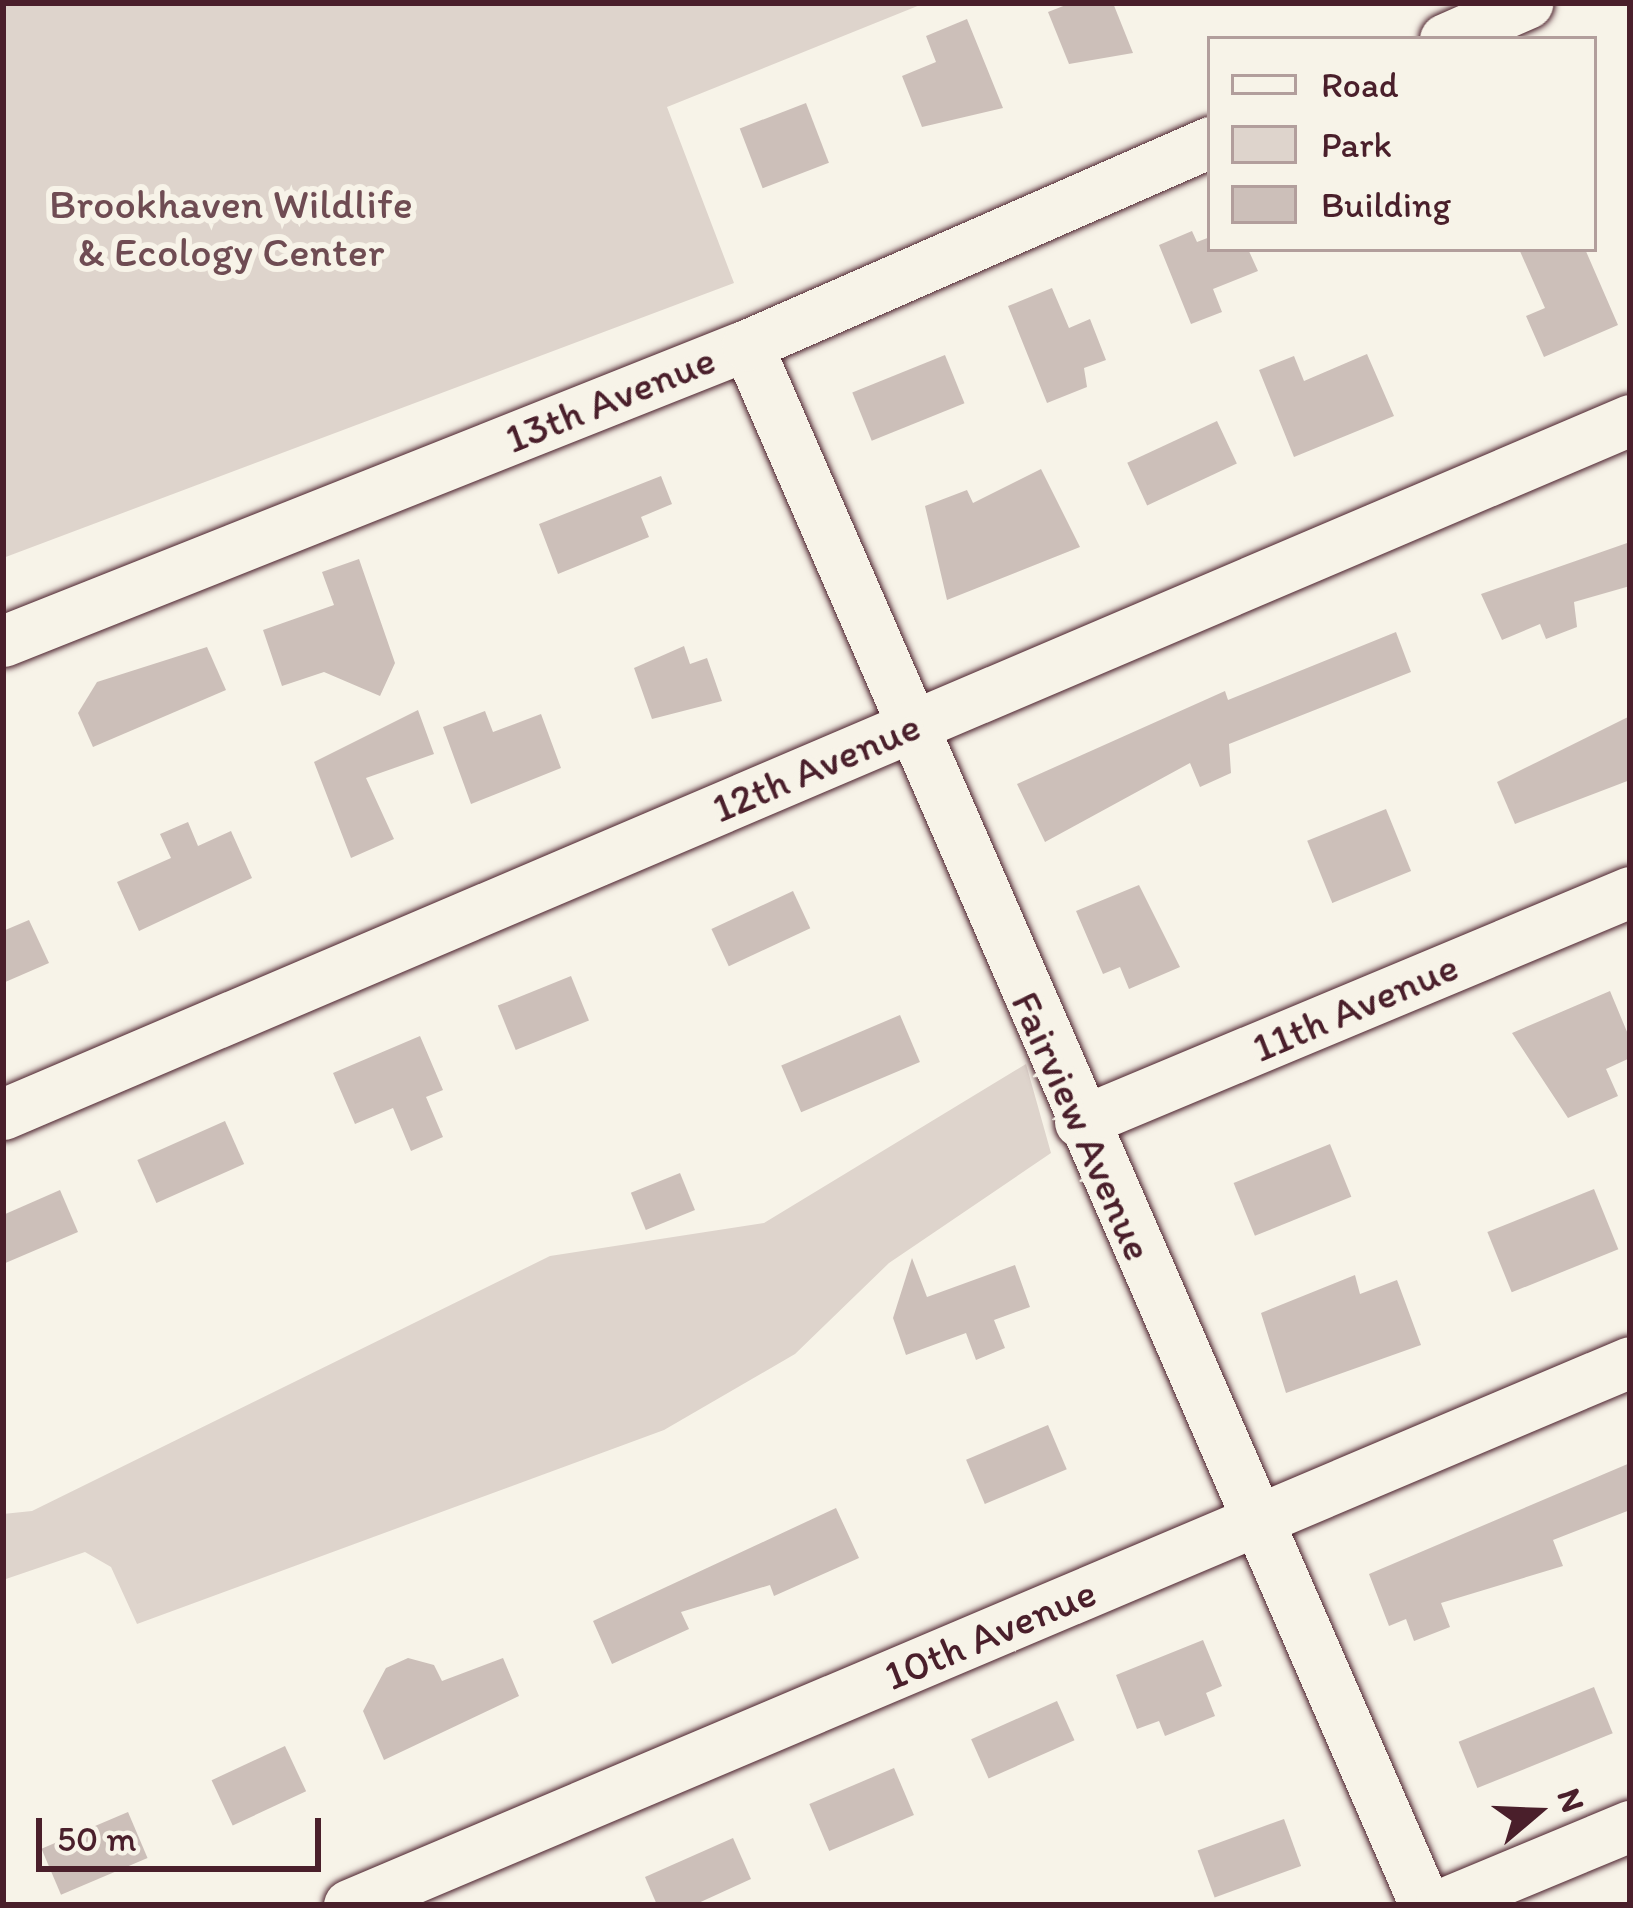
<!DOCTYPE html>
<html>
<head>
<meta charset="utf-8">
<style>
	body { margin:0 }
	#map { position:relative; width:1633px; height:1908px; overflow:hidden; background:#f7f3e8; font-family:Itim,sans-serif }
	div>[style] { position:absolute }
	.green>* { inset:0; background:#ded4cc }
	.building>* { inset:0; background:#ccbfb9; transform-origin:0 0 }
	.roads { filter:drop-shadow(0 0 3px #4a1f2b) drop-shadow(0 0 3px #4a1f2b) }
	.minor>* { height:51px; margin:-25.5px; padding:0 25.5px; transform-origin:25.5px; border-radius:25.5px; background:#f7f3e8 }
	span { translate:-50% -50%; white-space:nowrap; text-align:center; line-height:1.15; -webkit-text-stroke:12px #f7f3e8; paint-order:stroke }
	.park-label { font-size:42px; color:#6f4c53 }
	.street-label { font-size:42px; color:#4a1f2b }
	.frame { position:absolute; inset:0; border:6px solid #4a1f2b; pointer-events:none }
	.legend { position:absolute; left:1207px; top:36px; width:390px; height:216px; box-sizing:border-box; background:#f7f3e8; border:3px solid #b29e9c; margin:0; padding:15px 21px; list-style:none; font-size:36px; color:#4a1f2b }
	.legend li { display:flex; align-items:center; gap:24px; height:60px }
	.legend b { width:60px; border:3px solid #b29e9c }
	.north { position:absolute; left:1477px; top:1752px; width:120px; height:120px; -webkit-text-stroke:9px #f7f3e8; paint-order:stroke; rotate:71deg; font-size:33px; font-weight:700; line-height:48px; text-align:center; color:#4a1f2b }
	.north::after { content:''; display:block; margin:auto; width:42px; height:54px; background:#4a1f2b; clip-path:polygon(50% 0,100% 100%,50% 72%,0 100%) }
	.scale { position:absolute; left:36px; top:1818px; width:285px; height:54px; box-sizing:border-box; border:6px solid #4a1f2b; border-top:0; padding-left:15px; font-size:36px; line-height:42px; white-space:nowrap; color:#4a1f2b; -webkit-text-stroke:9px #f7f3e8; paint-order:stroke }
</style>
</head>
<body>
<div id="map">
	<div class="green">
		<div style="clip-path:polygon(3px 3px,925px 3px,667px 107px,734px 283px,3px 558px)"></div>
		<div style="clip-path:polygon(1026px 1064px,1051px 1153px,889px 1263px,795px 1354px,664px 1430px,137px 1624px,111px 1567px,85px 1552px,3px 1580px,3px 1514px,32px 1511px,550px 1256px,764px 1223px)"></div>
	</div>
	<div class="building">
		<div style="clip-path:polygon(1071px 3px,1113px 3px,1133px 53px,1069px 64px,1048px 12px)"></div>
		<div style="clip-path:polygon(967px 19px,1003px 108px,922px 127px,902px 76px,936px 62px,926px 36px)"></div>
		<div style="left:806px;top:103px;width:64px;height:71px;rotate:69deg"></div>
		<div style="clip-path:polygon(1192px 231px,1197px 242px,1210px 237px,1210px 249px,1248px 249px,1258px 271px,1213px 289px,1222px 312px,1191px 324px,1159px 245px)"></div>
		<div style="clip-path:polygon(1519px 249px,1585px 249px,1618px 325px,1544px 357px,1526px 316px,1545px 308px)"></div>
		<div style="clip-path:polygon(1052px 288px,1069px 328px,1090px 319px,1106px 360px,1084px 368px,1087px 387px,1047px 403px,1008px 306px)"></div>
		<div style="clip-path:polygon(1367px 354px,1394px 416px,1294px 457px,1259px 370px,1294px 356px,1304px 381px)"></div>
		<div style="left:945px;top:355px;width:52px;height:100px;rotate:68deg"></div>
		<div style="left:1217px;top:421px;width:47px;height:99px;rotate:65deg"></div>
		<div style="clip-path:polygon(1041px 469px,1080px 547px,947px 600px,925px 506px,967px 490px,973px 503px)"></div>
		<div style="clip-path:polygon(661px 476px,672px 504px,641px 517px,649px 537px,558px 574px,539px 524px)"></div>
		<div style="clip-path:polygon(1630px 542px,1630px 586px,1574px 602px,1577px 627px,1546px 639px,1540px 624px,1502px 640px,1481px 594px)"></div>
		<div style="clip-path:polygon(359px 559px,395px 663px,380px 696px,324px 672px,282px 686px,263px 630px,334px 605px,322px 572px)"></div>
		<div style="clip-path:polygon(1396px 632px,1411px 672px,1229px 744px,1231px 773px,1200px 787px,1190px 763px,1045px 842px,1017px 784px,1225px 691px,1228px 700px)"></div>
		<div style="clip-path:polygon(684px 646px,690px 664px,707px 658px,722px 701px,652px 719px,634px 668px)"></div>
		<div style="clip-path:polygon(207px 647px,226px 690px,93px 747px,78px 713px,97px 682px)"></div>
		<div style="clip-path:polygon(418px 710px,434px 754px,366px 778px,394px 839px,351px 858px,314px 762px)"></div>
		<div style="clip-path:polygon(485px 711px,493px 732px,541px 714px,561px 768px,471px 804px,443px 727px)"></div>
		<div style="clip-path:polygon(1630px 716px,1630px 780px,1515px 824px,1497px 782px)"></div>
		<div style="left:1386px;top:809px;width:67px;height:85px;rotate:68deg"></div>
		<div style="clip-path:polygon(188px 822px,198px 846px,231px 831px,252px 878px,139px 931px,117px 882px,171px 858px,160px 834px)"></div>
		<div style="clip-path:polygon(1139px 885px,1180px 967px,1129px 989px,1120px 967px,1103px 974px,1076px 911px)"></div>
		<div style="left:793px;top:891px;width:41px;height:90px;rotate:65deg"></div>
		<div style="clip-path:polygon(29px 920px,49px 963px,3px 983px,3px 931px)"></div>
		<div style="left:571px;top:976px;width:48px;height:79px;rotate:68deg"></div>
		<div style="clip-path:polygon(1610px 991px,1630px 1039px,1630px 1058px,1606px 1069px,1618px 1096px,1568px 1118px,1512px 1033px)"></div>
		<div style="left:900px;top:1015px;width:51px;height:129px;rotate:67deg"></div>
		<div style="clip-path:polygon(420px 1036px,443px 1090px,426px 1097px,443px 1137px,411px 1151px,393px 1108px,355px 1124px,333px 1073px)"></div>
		<div style="left:225px;top:1121px;width:47px;height:96px;rotate:66deg"></div>
		<div style="left:1330px;top:1144px;width:57px;height:104px;rotate:68deg"></div>
		<div style="left:680px;top:1173px;width:40px;height:53px;rotate:68deg"></div>
		<div style="left:1594px;top:1189px;width:65px;height:115px;rotate:68deg"></div>
		<div style="clip-path:polygon(60px 1190px,78px 1232px,3px 1264px,3px 1215px)"></div>
		<div style="clip-path:polygon(912px 1258px,927px 1297px,1015px 1265px,1030px 1307px,994px 1320px,1005px 1348px,976px 1360px,966px 1333px,906px 1355px,893px 1318px)"></div>
		<div style="clip-path:polygon(1355px 1275px,1360px 1294px,1397px 1280px,1421px 1345px,1286px 1393px,1261px 1313px)"></div>
		<div style="left:1048px;top:1425px;width:48px;height:89px;rotate:67deg"></div>
		<div style="clip-path:polygon(1630px 1463px,1630px 1510px,1553px 1540px,1563px 1566px,1441px 1603px,1450px 1627px,1414px 1641px,1406px 1619px,1389px 1626px,1369px 1574px)"></div>
		<div style="clip-path:polygon(836px 1508px,859px 1558px,774px 1596px,770px 1585px,681px 1612px,689px 1629px,612px 1664px,593px 1621px)"></div>
		<div style="clip-path:polygon(1203px 1640px,1222px 1686px,1206px 1693px,1215px 1716px,1165px 1736px,1159px 1721px,1137px 1729px,1116px 1675px)"></div>
		<div style="clip-path:polygon(408px 1658px,434px 1665px,442px 1681px,503px 1658px,519px 1696px,384px 1760px,363px 1711px,386px 1668px)"></div>
		<div style="left:1594px;top:1687px;width:50px;height:146px;rotate:68deg"></div>
		<div style="left:1057px;top:1701px;width:43px;height:94px;rotate:66deg"></div>
		<div style="left:285px;top:1746px;width:50px;height:81px;rotate:65deg"></div>
		<div style="left:894px;top:1768px;width:51px;height:92px;rotate:67deg"></div>
		<div style="left:128px;top:1812px;width:50px;height:94px;rotate:67deg"></div>
		<div style="left:1284px;top:1819px;width:50px;height:92px;rotate:70deg"></div>
		<div style="clip-path:polygon(733px 1838px,751px 1879px,694px 1905px,657px 1905px,645px 1877px)"></div>
	</div>
	<div class="roads">
		<div class="minor">
			<div style="left:1445px;top:39px;width:90px;rotate:-23.7deg"></div>
			<div style="left:747px;top:345px;width:1701px;rotate:66.51deg"></div>
			<div style="left:3px;top:641px;width:801px;rotate:-21.7deg"></div>
			<div style="left:747px;top:345px;width:506px;rotate:-23.67deg"></div>
			<div style="left:3px;top:1114px;width:1769px;rotate:-23.1deg"></div>
			<div style="left:1080px;top:1122px;width:596px;rotate:-22.69deg"></div>
			<div style="left:349px;top:1905px;width:1391px;rotate:-22.97deg"></div>
			<div style="left:1440px;top:1905px;width:206px;rotate:-22.6deg"></div>
		</div>
	</div>
	<div class="park-label">
		<span style="left:231px;top:228px">Brookhaven Wildlife<br>&amp; Ecology Center</span>
	</div>
	<div class="street-label">
		<span style="left:610px;top:399px;rotate:-22deg">13th Avenue</span>
		<span style="left:816px;top:767px;rotate:-23deg">12th Avenue</span>
		<span style="left:1355px;top:1007px;rotate:-23deg">11th Avenue</span>
		<span style="left:1082px;top:1126px;rotate:66deg">Fairview Avenue</span>
		<span style="left:990px;top:1634px;rotate:-23deg">10th Avenue</span>
	</div>
	<div class="frame"></div>
	<ul class="legend">
	<li><b style="height:15px;background:#f7f3e8"></b>Road</li>
	<li><b style="height:33px;background:#ded4cc"></b>Park</li>
	<li><b style="height:33px;background:#ccbfb9"></b>Building</li>
	</ul>
	<div class="north">N</div>
	<div class="scale">50 m</div>
</div>
</body>
</html>
